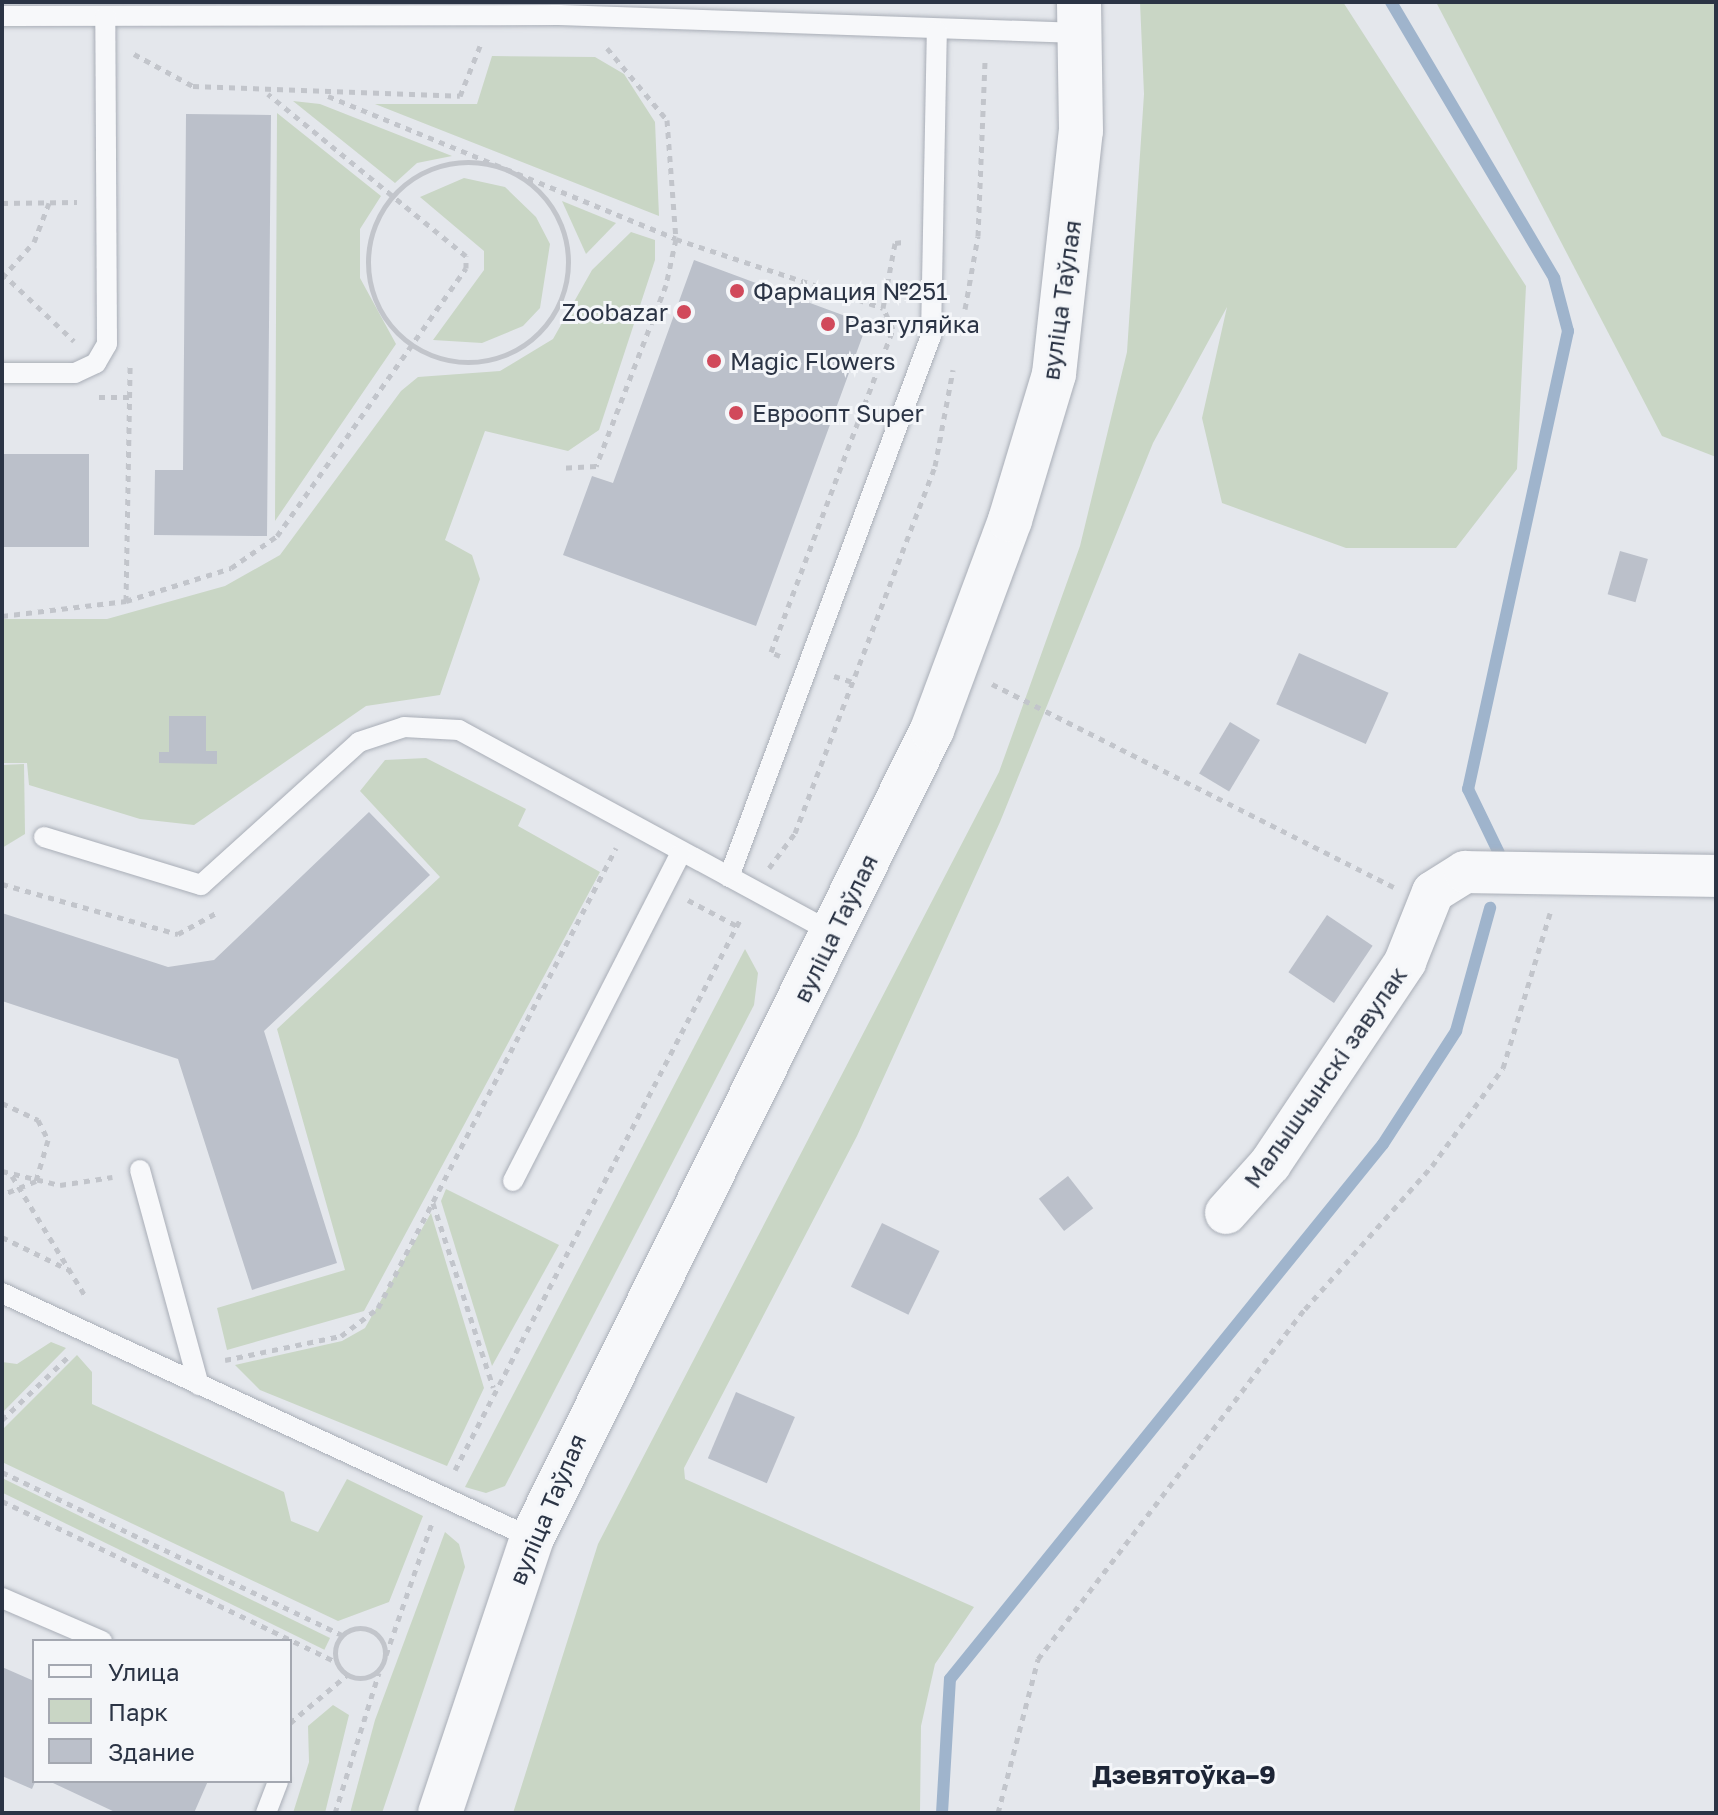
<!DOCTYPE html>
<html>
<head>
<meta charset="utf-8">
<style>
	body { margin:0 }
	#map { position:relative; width:1718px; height:1815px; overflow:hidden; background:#e4e7ec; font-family:"Golos Text",sans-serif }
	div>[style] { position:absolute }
	.green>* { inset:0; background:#c9d6c5; transform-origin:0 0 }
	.stream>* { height:12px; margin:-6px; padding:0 6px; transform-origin:6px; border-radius:6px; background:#9fb4cc }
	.building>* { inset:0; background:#bbc0ca; transform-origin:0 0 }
	.path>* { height:5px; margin-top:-2.5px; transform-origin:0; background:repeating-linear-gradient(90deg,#c2c5cb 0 6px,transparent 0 12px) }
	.path>.ring { margin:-2.5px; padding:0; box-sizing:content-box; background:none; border:5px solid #c2c5cb; border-radius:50% }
	.roads { filter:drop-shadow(0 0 2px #a9aeb7) drop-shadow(0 0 2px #a9aeb7) }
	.service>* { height:20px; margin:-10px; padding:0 10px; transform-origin:10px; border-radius:10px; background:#f7f8fa }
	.minor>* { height:42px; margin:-21px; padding:0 21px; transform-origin:21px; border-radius:21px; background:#f7f8fa }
	.tertiary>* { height:44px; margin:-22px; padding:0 22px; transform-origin:22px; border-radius:22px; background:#f7f8fa }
	.dots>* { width:22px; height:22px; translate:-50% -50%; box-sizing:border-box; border:4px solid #f4f6f9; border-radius:50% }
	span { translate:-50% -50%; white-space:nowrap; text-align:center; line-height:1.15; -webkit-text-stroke:6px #f4f6f9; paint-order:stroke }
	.poi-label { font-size:24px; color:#2b3445 }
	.left { translate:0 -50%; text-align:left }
	.right { translate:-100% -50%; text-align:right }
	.street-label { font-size:24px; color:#2b3445 }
	.neighbourhood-label { font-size:26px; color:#1d2536; font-weight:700 }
	.frame { position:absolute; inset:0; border:4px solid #2b3445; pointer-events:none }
	.legend { position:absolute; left:32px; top:1639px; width:260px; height:144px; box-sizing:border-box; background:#f4f6f9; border:2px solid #a4a8b1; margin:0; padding:10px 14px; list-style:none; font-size:24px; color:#2b3445 }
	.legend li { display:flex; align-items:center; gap:16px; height:40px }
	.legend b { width:40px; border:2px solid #a4a8b1 }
</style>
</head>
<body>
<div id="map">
	<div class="green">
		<div style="clip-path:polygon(1140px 2px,1343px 2px,1526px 286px,1517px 469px,1456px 548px,1346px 548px,1222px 503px,1202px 418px,1227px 307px,1153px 443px,1000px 822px,857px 1136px,684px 1468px,685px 1479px,974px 1607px,935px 1664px,921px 1726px,920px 1813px,513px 1813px,598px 1544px,999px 772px,1080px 546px,1127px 352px,1144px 94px)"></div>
		<div style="clip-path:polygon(1436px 2px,1716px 2px,1716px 457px,1662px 436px)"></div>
		<div style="clip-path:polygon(492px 56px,595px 57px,624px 74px,655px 122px,659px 216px,375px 104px,477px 104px)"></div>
		<div style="clip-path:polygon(293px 101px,320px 104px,452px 156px,417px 163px,395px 183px)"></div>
		<div style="clip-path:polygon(277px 113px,381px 196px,360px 229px,360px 278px,396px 344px,275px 521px)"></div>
		<div style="clip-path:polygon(464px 178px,505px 187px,536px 217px,550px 244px,540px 308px,523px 326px,482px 343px,433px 340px,484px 270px,484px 251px,420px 197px)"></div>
		<div style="clip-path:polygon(562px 201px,616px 223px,586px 254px)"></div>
		<div style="clip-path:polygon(631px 232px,655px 240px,655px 260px,599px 430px,568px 451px,485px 431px,445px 540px,472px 555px,480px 579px,440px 695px,366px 706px,194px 825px,140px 819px,29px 785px,27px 763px,2px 763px,2px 619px,107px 619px,225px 586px,280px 555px,401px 391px,418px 377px,500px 371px,553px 339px,592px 270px)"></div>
		<div style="clip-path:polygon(426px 758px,526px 809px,518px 826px,600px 872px,364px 1311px,227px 1350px,217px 1308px,345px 1270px,277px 1029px,440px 877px,360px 791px,385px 760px)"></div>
		<div style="clip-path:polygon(24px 764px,25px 834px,2px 848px,2px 765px)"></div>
		<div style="clip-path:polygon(745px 949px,758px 973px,754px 1005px,505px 1486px,486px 1493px,465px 1487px)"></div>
		<div style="clip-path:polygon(446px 1189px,559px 1245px,492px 1366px,441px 1201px)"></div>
		<div style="clip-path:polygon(431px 1213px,484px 1388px,447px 1466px,260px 1390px,235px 1365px,342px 1341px,365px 1328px)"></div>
		<div style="clip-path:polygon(51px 1342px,66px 1348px,2px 1413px,2px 1362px,17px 1364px)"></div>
		<div style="clip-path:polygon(77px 1355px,92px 1372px,92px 1404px,284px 1492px,291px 1521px,318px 1532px,347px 1479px,423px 1516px,389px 1602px,338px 1621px,2px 1462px,2px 1430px)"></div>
		<div style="left:2px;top:1478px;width:365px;height:13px;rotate:26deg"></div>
		<div style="clip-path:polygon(445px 1532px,459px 1544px,465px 1567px,382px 1813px,350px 1813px,375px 1720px)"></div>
		<div style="clip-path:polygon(333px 1705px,349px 1715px,325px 1813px,293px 1813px,309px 1762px,308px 1726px)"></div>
	</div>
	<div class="stream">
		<div style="left:1391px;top:2px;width:321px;rotate:59.4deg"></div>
		<div style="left:1554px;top:278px;width:55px;rotate:75.2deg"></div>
		<div style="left:1568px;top:331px;width:469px;rotate:102.3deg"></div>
		<div style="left:1468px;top:789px;width:71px;rotate:64.2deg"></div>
		<div style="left:942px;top:1813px;width:134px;rotate:-86.6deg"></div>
		<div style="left:950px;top:1679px;width:688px;rotate:-51.02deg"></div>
		<div style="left:1383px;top:1144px;width:135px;rotate:-57.1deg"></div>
		<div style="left:1456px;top:1031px;width:128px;rotate:-74.5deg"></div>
	</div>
	<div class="building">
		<div style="clip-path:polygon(186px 114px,271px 115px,267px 536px,154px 535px,155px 470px,183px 470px)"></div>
		<div style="clip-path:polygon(694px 260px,867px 324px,756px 626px,563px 555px,592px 476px,613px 483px)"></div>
		<div style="left:2px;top:454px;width:87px;height:93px"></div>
		<div style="left:1620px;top:551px;width:29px;height:45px;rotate:16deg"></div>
		<div style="left:1299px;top:653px;width:98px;height:56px;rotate:24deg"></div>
		<div style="clip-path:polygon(169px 716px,206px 716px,206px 751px,217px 751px,217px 764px,159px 763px,159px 752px,169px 752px)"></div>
		<div style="left:1230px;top:722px;width:35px;height:60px;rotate:31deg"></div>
		<div style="clip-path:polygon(369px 812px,430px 875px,264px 1031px,337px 1263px,252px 1290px,178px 1059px,2px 1001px,2px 913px,168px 967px,214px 960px)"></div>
		<div style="left:1327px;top:915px;width:55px;height:69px;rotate:34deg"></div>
		<div style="left:1068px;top:1176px;width:41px;height:37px;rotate:52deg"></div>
		<div style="left:882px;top:1223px;width:64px;height:71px;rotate:26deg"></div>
		<div style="left:736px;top:1392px;width:64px;height:72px;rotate:23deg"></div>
		<div style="clip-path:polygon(2px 1667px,34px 1681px,34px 1781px,208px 1781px,194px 1813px,117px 1813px,53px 1783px,35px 1782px,32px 1789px,2px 1776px)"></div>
	</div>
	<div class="path">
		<div style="left:607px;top:48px;width:94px;rotate:50.2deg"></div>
		<div style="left:667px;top:120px;width:119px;rotate:85.7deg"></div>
		<div style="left:676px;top:239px;width:218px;rotate:18.4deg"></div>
		<div style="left:883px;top:308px;width:66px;rotate:-79.5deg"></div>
		<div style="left:895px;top:243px;width:8px;rotate:-7deg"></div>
		<div style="left:134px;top:54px;width:67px;rotate:28.5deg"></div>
		<div style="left:193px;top:86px;width:267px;rotate:2.1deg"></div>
		<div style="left:460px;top:96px;width:54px;rotate:-68.2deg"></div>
		<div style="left:328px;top:96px;width:376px;rotate:22.3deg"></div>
		<div style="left:676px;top:239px;width:47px;rotate:102.3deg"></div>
		<div style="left:666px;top:285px;width:194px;rotate:111.1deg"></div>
		<div style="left:596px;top:466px;width:33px;rotate:177deg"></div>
		<div class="ring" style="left:368px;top:162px;width:195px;height:195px"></div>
		<div style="left:2px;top:203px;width:75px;rotate:-0.8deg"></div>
		<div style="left:2px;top:273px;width:99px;rotate:43.4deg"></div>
		<div style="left:2px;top:278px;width:48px;rotate:-48.4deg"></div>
		<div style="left:34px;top:242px;width:42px;rotate:-69deg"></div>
		<div style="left:965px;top:309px;width:74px;rotate:-79.9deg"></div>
		<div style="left:978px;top:236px;width:176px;rotate:-87.7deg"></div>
		<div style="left:99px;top:397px;width:31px"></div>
		<div style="left:126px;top:601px;width:235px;rotate:-89deg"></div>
		<div style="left:2px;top:616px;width:125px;rotate:-6.9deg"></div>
		<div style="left:126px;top:601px;width:110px;rotate:-17.4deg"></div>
		<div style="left:231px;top:568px;width:56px;rotate:-34.8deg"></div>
		<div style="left:277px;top:536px;width:328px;rotate:-54.8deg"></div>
		<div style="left:466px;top:268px;width:12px;rotate:-90deg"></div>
		<div style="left:466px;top:256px;width:256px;rotate:-140.7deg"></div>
		<div style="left:780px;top:656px;width:10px;rotate:-156deg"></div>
		<div style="left:771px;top:652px;width:345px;rotate:-69.3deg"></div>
		<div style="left:893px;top:329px;width:23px;rotate:-115deg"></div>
		<div style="left:834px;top:676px;width:20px;rotate:18deg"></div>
		<div style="left:992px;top:684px;width:450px;rotate:26.8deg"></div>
		<div style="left:769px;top:868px;width:44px;rotate:-53.4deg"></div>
		<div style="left:795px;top:833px;width:393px;rotate:-69.1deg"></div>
		<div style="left:935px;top:466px;width:98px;rotate:-79.4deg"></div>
		<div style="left:2px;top:884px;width:183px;rotate:15.9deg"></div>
		<div style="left:178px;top:934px;width:43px;rotate:-28.9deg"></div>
		<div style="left:688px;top:900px;width:55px;rotate:28deg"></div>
		<div style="left:2px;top:1103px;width:40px;rotate:25deg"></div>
		<div style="left:38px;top:1120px;width:22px;rotate:63deg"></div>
		<div style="left:48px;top:1140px;width:43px;rotate:106.3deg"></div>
		<div style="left:36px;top:1181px;width:37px;rotate:158deg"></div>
		<div style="left:2px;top:1171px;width:60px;rotate:13.6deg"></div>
		<div style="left:60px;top:1185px;width:53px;rotate:-8.7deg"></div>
		<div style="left:12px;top:1176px;width:142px;rotate:58.6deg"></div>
		<div style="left:433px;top:1203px;width:194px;rotate:71.9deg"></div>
		<div style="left:2px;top:1237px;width:75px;rotate:26.2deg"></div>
		<div style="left:225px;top:1360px;width:118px;rotate:-11.7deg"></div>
		<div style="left:341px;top:1336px;width:46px;rotate:-37.1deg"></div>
		<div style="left:378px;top:1308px;width:518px;rotate:-62.64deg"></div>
		<div style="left:2px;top:1420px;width:91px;rotate:-43.7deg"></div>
		<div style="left:455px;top:1470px;width:622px;rotate:-62.61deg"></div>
		<div style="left:2px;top:1472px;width:377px;rotate:25.6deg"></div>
		<div style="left:2px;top:1501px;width:371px;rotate:25.7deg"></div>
		<div class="ring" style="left:335px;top:1628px;width:45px;height:45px"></div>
		<div style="left:386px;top:1655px;width:140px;rotate:-70.8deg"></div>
		<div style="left:290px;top:1723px;width:75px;rotate:-40.1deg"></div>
		<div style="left:335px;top:1813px;width:147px;rotate:-72.6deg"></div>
		<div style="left:998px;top:1813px;width:159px;rotate:-75.4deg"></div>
		<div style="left:1038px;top:1659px;width:440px;rotate:-52.7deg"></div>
		<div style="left:1305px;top:1309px;width:191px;rotate:-48.4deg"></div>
		<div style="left:1432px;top:1166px;width:121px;rotate:-54.1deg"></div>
		<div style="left:1503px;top:1068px;width:162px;rotate:-73.1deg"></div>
	</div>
	<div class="roads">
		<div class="service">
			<div style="left:2px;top:16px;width:557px;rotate:-0.1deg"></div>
			<div style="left:559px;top:15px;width:521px;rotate:1.98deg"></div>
			<div style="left:2px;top:373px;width:73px"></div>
			<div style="left:75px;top:373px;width:23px;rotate:-25deg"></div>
			<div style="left:96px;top:363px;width:22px;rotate:-60deg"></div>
			<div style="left:107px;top:344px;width:328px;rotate:-90.3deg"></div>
			<div style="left:44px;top:837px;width:164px;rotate:17deg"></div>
			<div style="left:201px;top:885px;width:213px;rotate:-42.1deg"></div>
			<div style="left:359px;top:742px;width:47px;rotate:-18.4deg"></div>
			<div style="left:404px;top:727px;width:55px;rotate:3.1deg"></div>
			<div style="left:459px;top:730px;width:426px;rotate:28.5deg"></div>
			<div style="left:729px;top:877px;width:577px;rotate:-69.53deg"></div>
			<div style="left:931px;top:336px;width:305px;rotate:-88.9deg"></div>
			<div style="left:140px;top:1170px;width:223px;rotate:74.7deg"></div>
			<div style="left:513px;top:1181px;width:367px;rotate:-62.9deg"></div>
			<div style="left:2px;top:1293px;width:584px;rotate:24.81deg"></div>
			<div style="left:2px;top:1598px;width:109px;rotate:23.3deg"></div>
			<div style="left:266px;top:1813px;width:34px;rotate:-69deg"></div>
		</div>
		<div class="minor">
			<div style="left:1226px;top:1213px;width:66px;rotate:-48.1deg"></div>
			<div style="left:1270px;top:1164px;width:243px;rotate:-56.2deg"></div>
			<div style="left:1405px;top:962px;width:75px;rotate:-68.2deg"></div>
			<div style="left:1433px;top:892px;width:38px;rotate:-32deg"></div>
			<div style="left:1465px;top:872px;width:251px;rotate:0.9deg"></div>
		</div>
		<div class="tertiary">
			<div style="left:440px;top:1813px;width:290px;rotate:-71.5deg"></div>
			<div style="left:532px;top:1538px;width:902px;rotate:-63.66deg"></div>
			<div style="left:932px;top:730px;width:224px;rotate:-69.6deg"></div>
			<div style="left:1010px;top:520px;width:152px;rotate:-73.2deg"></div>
			<div style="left:1054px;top:374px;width:244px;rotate:-83.7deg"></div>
			<div style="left:1081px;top:131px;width:129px;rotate:-90.9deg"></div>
		</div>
	</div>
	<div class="dots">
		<div style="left:737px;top:291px;background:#d1495b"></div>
		<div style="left:684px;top:312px;background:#d1495b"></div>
		<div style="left:828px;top:324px;background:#d1495b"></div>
		<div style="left:714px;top:361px;background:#d1495b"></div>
		<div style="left:736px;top:413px;background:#d1495b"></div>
	</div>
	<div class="poi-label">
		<span class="left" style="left:753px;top:291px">Фармация №251</span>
		<span class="right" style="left:668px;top:312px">Zoobazar</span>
		<span class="left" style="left:844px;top:324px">Разгуляйка</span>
		<span class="left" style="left:730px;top:361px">Magic Flowers</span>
		<span class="left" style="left:752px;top:413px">Евроопт Super</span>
	</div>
	<div class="street-label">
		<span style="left:1061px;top:300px;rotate:-82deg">вуліца Таўлая</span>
		<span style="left:835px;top:928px;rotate:-64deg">вуліца Таўлая</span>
		<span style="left:1325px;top:1077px;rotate:-55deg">Малышчынскі завулак</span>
		<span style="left:547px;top:1509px;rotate:-67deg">вуліца Таўлая</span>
	</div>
	<div class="neighbourhood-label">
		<span style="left:1184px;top:1775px">Дзевятоўка–9</span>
	</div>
	<div class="frame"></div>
	<ul class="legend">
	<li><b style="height:10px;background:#f7f8fa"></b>Улица</li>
	<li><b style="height:22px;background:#c9d6c5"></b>Парк</li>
	<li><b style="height:22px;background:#bbc0ca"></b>Здание</li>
	</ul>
</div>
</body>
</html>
